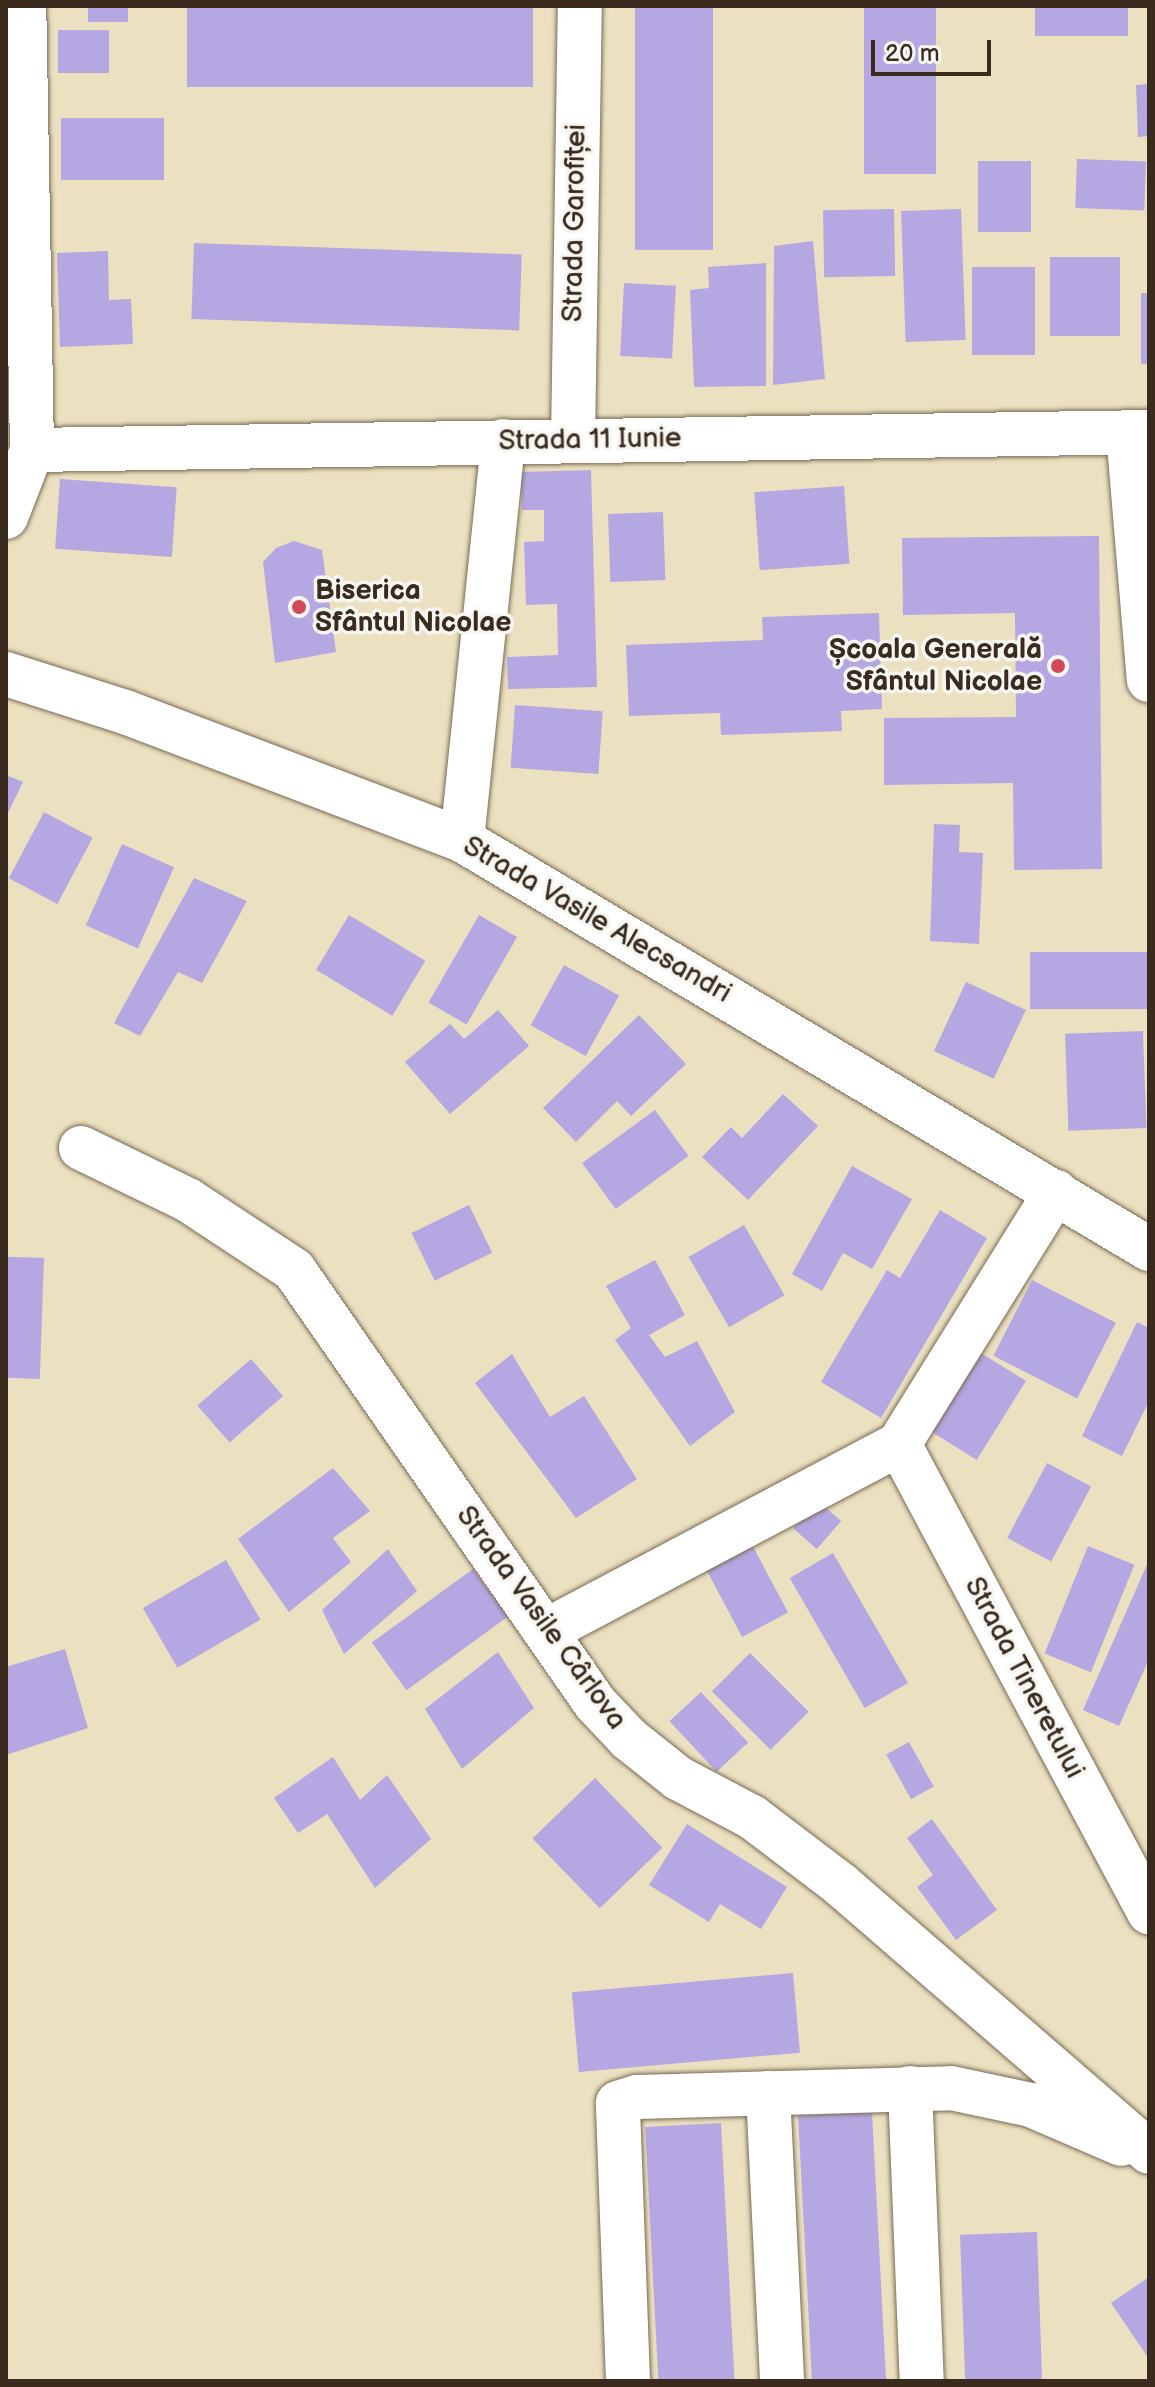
<!DOCTYPE html>
<html>
<head>
<meta charset="utf-8">
<style>
	body { margin:0 }
	#map { position:relative; width:1155px; height:2387px; overflow:hidden; background:#ebe0bf; font-family:"Balsamiq Sans",sans-serif }
	div>[style] { position:absolute }
	.building>* { inset:0; background:#b5a8e2; transform-origin:0 0 }
	.roads { filter:drop-shadow(0 0 2px #796a56) drop-shadow(0 0 2px #796a56) }
	.street>* { height:44px; margin:-22px; padding:0 22px; transform-origin:22px; border-radius:22px; background:#fff }
	.secondary>* { height:44px; margin:-22px; padding:0 22px; transform-origin:22px; border-radius:22px; background:#fff }
	.dots>* { width:22px; height:22px; translate:-50% -50%; box-sizing:border-box; border:4px solid #f6f6f2; border-radius:50% }
	span { translate:-50% -50%; white-space:nowrap; text-align:center; line-height:1.15; -webkit-text-stroke:7px #f6f6f2; paint-order:stroke }
	.street-label { font-size:28px; color:#3b2a1e }
	.poi-label { font-size:28px; color:#3b2a1e; font-weight:700 }
	.left { translate:0 -50%; text-align:left }
	.right { translate:-100% -50%; text-align:right }
	.frame { position:absolute; inset:0; border:8px solid #3b2a1e; pointer-events:none }
	.scale { position:absolute; left:871px; top:40px; width:120px; height:36px; box-sizing:border-box; border:4px solid #3b2a1e; border-top:0; padding-left:10px; font-size:24px; line-height:28px; white-space:nowrap; color:#3b2a1e; -webkit-text-stroke:6px #f6f6f2; paint-order:stroke }
</style>
</head>
<body>
<div id="map">
	<div class="building">
		<div style="left:88px;top:6px;width:40px;height:16px"></div>
		<div style="left:187px;top:6px;width:346px;height:81px"></div>
		<div style="left:635px;top:6px;width:78px;height:244px"></div>
		<div style="left:864px;top:6px;width:72px;height:168px"></div>
		<div style="left:1035px;top:6px;width:93px;height:30px"></div>
		<div style="left:58px;top:30px;width:51px;height:43px"></div>
		<div style="clip-path:polygon(1149px 84px,1149px 136px,1138px 137px,1136px 85px)"></div>
		<div style="left:61px;top:118px;width:103px;height:62px"></div>
		<div style="left:1077px;top:159px;width:69px;height:49px;rotate:2deg"></div>
		<div style="left:978px;top:161px;width:53px;height:71px"></div>
		<div style="left:894px;top:209px;width:67px;height:71px;rotate:89deg"></div>
		<div style="left:961px;top:209px;width:131px;height:60px;rotate:88deg"></div>
		<div style="clip-path:polygon(813px 241px,825px 379px,773px 385px,774px 246px)"></div>
		<div style="left:194px;top:243px;width:328px;height:76px;rotate:2deg"></div>
		<div style="clip-path:polygon(108px 251px,109px 300px,131px 299px,133px 344px,60px 347px,57px 253px)"></div>
		<div style="left:1050px;top:257px;width:70px;height:79px"></div>
		<div style="clip-path:polygon(766px 263px,766px 386px,694px 387px,690px 290px,709px 288px,708px 267px)"></div>
		<div style="left:1035px;top:267px;width:88px;height:63px;rotate:90deg"></div>
		<div style="left:624px;top:283px;width:52px;height:73px;rotate:3deg"></div>
		<div style="left:1141px;top:293px;width:8px;height:71px"></div>
		<div style="clip-path:polygon(591px 470px,597px 687px,508px 689px,507px 657px,558px 655px,557px 604px,526px 605px,524px 542px,544px 541px,544px 510px,522px 510px,521px 472px)"></div>
		<div style="left:60px;top:479px;width:117px;height:70px;rotate:4deg"></div>
		<div style="left:844px;top:486px;width:78px;height:90px;rotate:86deg"></div>
		<div style="left:663px;top:512px;width:68px;height:55px;rotate:88deg"></div>
		<div style="clip-path:polygon(1099px 536px,1102px 869px,1014px 870px,1013px 783px,884px 785px,884px 718px,1016px 717px,1015px 613px,903px 615px,902px 538px)"></div>
		<div style="clip-path:polygon(294px 541px,322px 550px,336px 652px,275px 663px,263px 562px,276px 548px)"></div>
		<div style="clip-path:polygon(879px 613px,882px 709px,841px 711px,842px 731px,721px 735px,720px 713px,629px 716px,626px 645px,763px 640px,762px 617px)"></div>
		<div style="left:515px;top:705px;width:88px;height:63px;rotate:4deg"></div>
		<div style="clip-path:polygon(6px 775px,23px 782px,6px 817px)"></div>
		<div style="left:44px;top:812px;width:55px;height:75px;rotate:28deg"></div>
		<div style="clip-path:polygon(934px 824px,960px 825px,959px 852px,983px 853px,979px 944px,930px 941px)"></div>
		<div style="left:122px;top:844px;width:57px;height:89px;rotate:24deg"></div>
		<div style="clip-path:polygon(194px 878px,247px 901px,202px 983px,178px 972px,140px 1036px,114px 1023px)"></div>
		<div style="left:349px;top:915px;width:89px;height:64px;rotate:31deg"></div>
		<div style="left:479px;top:915px;width:44px;height:101px;rotate:30deg"></div>
		<div style="left:1149px;top:952px;width:57px;height:119px;rotate:90deg"></div>
		<div style="left:564px;top:965px;width:63px;height:69px;rotate:29deg"></div>
		<div style="left:966px;top:982px;width:66px;height:76px;rotate:25deg"></div>
		<div style="clip-path:polygon(498px 1010px,529px 1046px,450px 1114px,405px 1062px,450px 1024px,464px 1039px)"></div>
		<div style="clip-path:polygon(639px 1015px,686px 1064px,631px 1116px,617px 1101px,576px 1142px,543px 1108px)"></div>
		<div style="left:1143px;top:1031px;width:97px;height:78px;rotate:88deg"></div>
		<div style="clip-path:polygon(783px 1094px,818px 1126px,748px 1200px,702px 1157px,731px 1127px,742px 1138px)"></div>
		<div style="left:655px;top:1110px;width:57px;height:90px;rotate:54deg"></div>
		<div style="clip-path:polygon(852px 1166px,912px 1199px,872px 1269px,843px 1253px,822px 1291px,792px 1274px)"></div>
		<div style="left:469px;top:1205px;width:53px;height:64px;rotate:64deg"></div>
		<div style="clip-path:polygon(940px 1210px,987px 1238px,881px 1418px,821px 1382px,887px 1270px,900px 1278px)"></div>
		<div style="left:744px;top:1225px;width:81px;height:64px;rotate:60deg"></div>
		<div style="left:44px;top:1258px;width:121px;height:38px;rotate:92deg"></div>
		<div style="clip-path:polygon(655px 1260px,685px 1315px,649px 1335px,665px 1357px,697px 1341px,735px 1412px,690px 1446px,615px 1340px,631px 1328px,606px 1286px)"></div>
		<div style="left:1032px;top:1280px;width:94px;height:85px;rotate:27deg"></div>
		<div style="clip-path:polygon(1137px 1322px,1149px 1328px,1149px 1401px,1122px 1456px,1082px 1436px)"></div>
		<div style="left:981px;top:1353px;width:53px;height:93px;rotate:32deg"></div>
		<div style="clip-path:polygon(512px 1354px,550px 1417px,584px 1396px,637px 1479px,576px 1518px,475px 1383px)"></div>
		<div style="left:251px;top:1359px;width:49px;height:71px;rotate:49deg"></div>
		<div style="left:1047px;top:1463px;width:50px;height:85px;rotate:28deg"></div>
		<div style="clip-path:polygon(333px 1468px,370px 1511px,333px 1538px,351px 1562px,289px 1612px,238px 1539px)"></div>
		<div style="left:817px;top:1500px;width:32px;height:37px;rotate:41deg"></div>
		<div style="left:750px;top:1541px;width:81px;height:52px;rotate:62deg"></div>
		<div style="left:1088px;top:1546px;width:50px;height:116px;rotate:22deg"></div>
		<div style="clip-path:polygon(388px 1549px,417px 1591px,344px 1654px,322px 1610px)"></div>
		<div style="left:833px;top:1553px;width:150px;height:50px;rotate:60deg"></div>
		<div style="left:226px;top:1560px;width:69px;height:96px;rotate:60deg"></div>
		<div style="clip-path:polygon(1149px 1560px,1149px 1659px,1119px 1726px,1083px 1710px)"></div>
		<div style="left:473px;top:1569px;width:59px;height:125px;rotate:54deg"></div>
		<div style="clip-path:polygon(65px 1649px,88px 1728px,6px 1755px,6px 1667px)"></div>
		<div style="clip-path:polygon(498px 1652px,534px 1708px,462px 1769px,425px 1709px)"></div>
		<div style="left:750px;top:1653px;width:83px;height:54px;rotate:45deg"></div>
		<div style="left:701px;top:1692px;width:69px;height:43px;rotate:47deg"></div>
		<div style="left:909px;top:1742px;width:51px;height:26px;rotate:61deg"></div>
		<div style="clip-path:polygon(333px 1757px,360px 1800px,387px 1775px,431px 1839px,375px 1888px,327px 1814px,298px 1833px,274px 1798px)"></div>
		<div style="left:595px;top:1778px;width:97px;height:87px;rotate:46deg"></div>
		<div style="clip-path:polygon(932px 1819px,997px 1910px,956px 1940px,917px 1887px,933px 1875px,907px 1838px)"></div>
		<div style="clip-path:polygon(687px 1824px,787px 1887px,761px 1929px,720px 1904px,709px 1922px,649px 1885px)"></div>
		<div style="left:793px;top:1973px;width:80px;height:222px;rotate:85deg"></div>
		<div style="left:872px;top:2112px;width:269px;height:74px;rotate:87deg"></div>
		<div style="left:721px;top:2123px;width:258px;height:76px;rotate:87deg"></div>
		<div style="left:1037px;top:2232px;width:149px;height:77px;rotate:88deg"></div>
		<div style="clip-path:polygon(1149px 2277px,1149px 2359px,1111px 2303px)"></div>
	</div>
	<div class="roads">
		<div class="street">
			<div style="left:1128px;top:432px;width:249px;rotate:85.2deg"></div>
			<div style="left:573px;top:440px;width:434px;rotate:-89.1deg"></div>
			<div style="left:32px;top:450px;width:1117px;rotate:-0.92deg"></div>
			<div style="left:6px;top:517px;width:72px;rotate:-68.8deg"></div>
			<div style="left:32px;top:450px;width:444px;rotate:-91deg"></div>
			<div style="left:462px;top:840px;width:401px;rotate:-84.1deg"></div>
			<div style="left:81px;top:1148px;width:119px;rotate:25.9deg"></div>
			<div style="left:188px;top:1200px;width:127px;rotate:33.4deg"></div>
			<div style="left:294px;top:1270px;width:527px;rotate:55.19deg"></div>
			<div style="left:595px;top:1703px;width:50px;rotate:46.6deg"></div>
			<div style="left:629px;top:1739px;width:63px;rotate:38.5deg"></div>
			<div style="left:678px;top:1778px;width:84px;rotate:27.8deg"></div>
			<div style="left:752px;top:1817px;width:111px;rotate:37.3deg"></div>
			<div style="left:840px;top:1884px;width:409px;rotate:40.9deg"></div>
			<div style="left:899px;top:1444px;width:531px;rotate:61.89deg"></div>
			<div style="left:546px;top:1631px;width:399px;rotate:-27.9deg"></div>
			<div style="left:899px;top:1444px;width:297px;rotate:-58.1deg"></div>
			<div style="left:910px;top:2088px;width:293px;rotate:87.7deg"></div>
			<div style="left:768px;top:2093px;width:288px;rotate:87.2deg"></div>
			<div style="left:628px;top:2381px;width:278px;rotate:-92.1deg"></div>
			<div style="left:618px;top:2103px;width:20px;rotate:-18deg"></div>
			<div style="left:637px;top:2097px;width:314px;rotate:-1.6deg"></div>
			<div style="left:951px;top:2088px;width:82px;rotate:12deg"></div>
			<div style="left:1031px;top:2105px;width:98px;rotate:23.4deg"></div>
		</div>
		<div class="secondary">
			<div style="left:6px;top:674px;width:125px;rotate:17.7deg"></div>
			<div style="left:125px;top:712px;width:360px;rotate:20.8deg"></div>
			<div style="left:462px;top:840px;width:800px;rotate:30.77deg"></div>
		</div>
	</div>
	<div class="dots">
		<div style="left:299px;top:607px;background:#d1495b"></div>
		<div style="left:1058px;top:666px;background:#d1495b"></div>
	</div>
	<div class="street-label">
		<span style="left:575px;top:223px;rotate:-89deg">Strada Garofiței</span>
		<span style="left:590px;top:440px;rotate:-1deg">Strada 11 Iunie</span>
		<span style="left:597px;top:920px;rotate:30deg">Strada Vasile Alecsandri</span>
		<span style="left:541px;top:1618px;rotate:54deg">Strada Vasile Cârlova</span>
		<span style="left:1024px;top:1678px;rotate:62deg">Strada Tineretului</span>
	</div>
	<div class="poi-label">
		<span class="left" style="left:315px;top:607px">Biserica<br>Sfântul Nicolae</span>
		<span class="right" style="left:1042px;top:666px">Școala Generală<br>Sfântul Nicolae</span>
	</div>
	<div class="frame"></div>
	<div class="scale">20 m</div>
</div>
</body>
</html>
